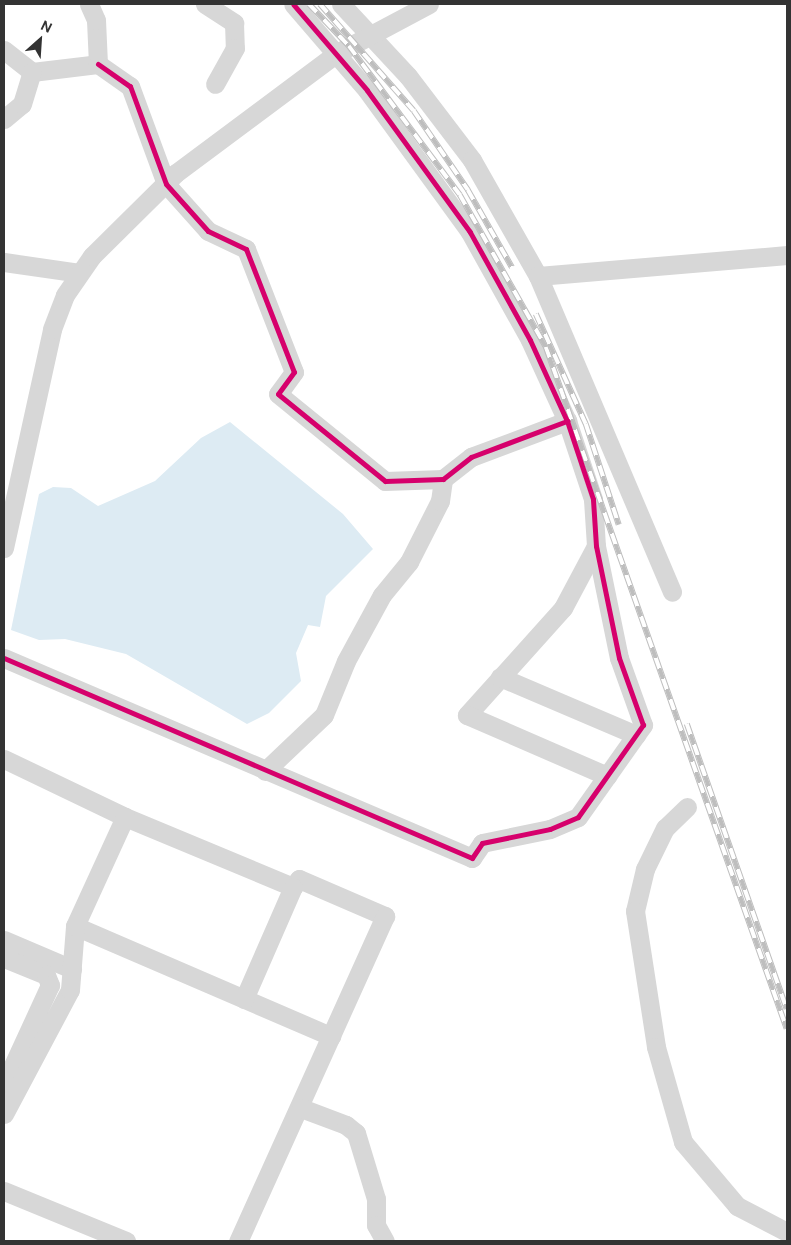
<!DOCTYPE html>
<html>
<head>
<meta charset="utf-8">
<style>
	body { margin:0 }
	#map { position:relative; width:791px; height:1245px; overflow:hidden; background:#fff; font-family:"DM Sans",sans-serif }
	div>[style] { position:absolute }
	.water>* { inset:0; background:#ddebf3 }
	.minor>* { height:19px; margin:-9.5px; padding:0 9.5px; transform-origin:9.5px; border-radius:9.5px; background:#d7d7d7 }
	.rail>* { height:5.5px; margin-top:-2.75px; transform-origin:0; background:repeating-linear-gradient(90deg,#fff 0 11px,#bebebe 0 22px); box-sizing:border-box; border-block:1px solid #bebebe }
	.cycleway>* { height:5px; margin:-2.5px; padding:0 2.5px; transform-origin:2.5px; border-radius:2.5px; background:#d6006c }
	span { translate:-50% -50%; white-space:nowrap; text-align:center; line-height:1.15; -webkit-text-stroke:5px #fff; paint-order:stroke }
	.frame { position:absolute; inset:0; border:5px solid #333; pointer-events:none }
	.north { position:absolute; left:15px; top:15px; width:50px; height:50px; -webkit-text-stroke:4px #fff; paint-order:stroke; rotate:26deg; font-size:14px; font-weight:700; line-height:20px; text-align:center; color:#333 }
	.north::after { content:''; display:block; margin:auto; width:18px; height:22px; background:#333; clip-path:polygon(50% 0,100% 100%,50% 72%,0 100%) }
</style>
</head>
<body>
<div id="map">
	<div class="water">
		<div style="clip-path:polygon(230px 422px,343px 514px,373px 549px,326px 596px,320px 627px,308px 625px,296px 653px,301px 681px,269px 713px,247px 724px,126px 654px,65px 639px,39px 640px,11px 630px,39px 494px,53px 487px,71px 488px,98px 506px,155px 481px,201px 438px)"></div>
	</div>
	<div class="minor">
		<div style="left:205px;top:4px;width:35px;rotate:33deg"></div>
		<div style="left:234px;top:23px;width:25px;rotate:88deg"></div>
		<div style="left:235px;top:48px;width:41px;rotate:119.1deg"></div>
		<div style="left:341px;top:4px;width:98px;rotate:47.1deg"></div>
		<div style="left:408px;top:76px;width:106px;rotate:52.7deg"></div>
		<div style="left:472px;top:160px;width:133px;rotate:60.4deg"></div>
		<div style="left:538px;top:276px;width:343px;rotate:67deg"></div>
		<div style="left:4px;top:50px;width:36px;rotate:38deg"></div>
		<div style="left:32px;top:72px;width:66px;rotate:-6.9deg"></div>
		<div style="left:98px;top:64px;width:44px;rotate:-92.6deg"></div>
		<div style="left:96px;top:20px;width:17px;rotate:-114deg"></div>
		<div style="left:98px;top:64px;width:39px;rotate:35deg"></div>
		<div style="left:130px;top:86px;width:104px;rotate:69.8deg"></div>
		<div style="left:166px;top:184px;width:63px;rotate:48.2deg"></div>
		<div style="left:208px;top:231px;width:42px;rotate:25.3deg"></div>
		<div style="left:246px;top:249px;width:132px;rotate:68.7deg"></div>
		<div style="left:294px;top:372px;width:27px;rotate:126deg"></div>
		<div style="left:278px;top:394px;width:138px;rotate:39.1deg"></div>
		<div style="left:385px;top:481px;width:58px;rotate:-2deg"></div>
		<div style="left:443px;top:479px;width:36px;rotate:-38deg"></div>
		<div style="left:471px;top:457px;width:103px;rotate:-20.6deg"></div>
		<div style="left:567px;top:421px;width:89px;rotate:-114.6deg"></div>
		<div style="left:530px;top:340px;width:124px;rotate:-119.1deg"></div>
		<div style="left:470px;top:232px;width:175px;rotate:-126deg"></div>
		<div style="left:367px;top:90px;width:113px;rotate:-130.7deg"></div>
		<div style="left:4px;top:119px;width:23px;rotate:-40deg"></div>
		<div style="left:22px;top:104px;width:34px;rotate:-73deg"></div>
		<div style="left:4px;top:262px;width:76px;rotate:8.3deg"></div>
		<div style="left:538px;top:276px;width:250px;rotate:-4.8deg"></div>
		<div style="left:596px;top:546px;width:70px;rotate:118deg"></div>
		<div style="left:563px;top:608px;width:144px;rotate:131.9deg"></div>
		<div style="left:467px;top:715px;width:153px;rotate:23.5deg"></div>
		<div style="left:4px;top:548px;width:224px;rotate:-77.6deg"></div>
		<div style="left:52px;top:329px;width:36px;rotate:-69deg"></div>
		<div style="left:65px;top:295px;width:47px;rotate:-55.3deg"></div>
		<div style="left:92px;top:256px;width:118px;rotate:-44.7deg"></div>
		<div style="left:176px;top:173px;width:201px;rotate:-36.7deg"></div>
		<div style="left:337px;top:53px;width:104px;rotate:-28deg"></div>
		<div style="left:4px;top:658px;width:509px;rotate:23.14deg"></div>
		<div style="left:472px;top:858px;width:18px;rotate:-56deg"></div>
		<div style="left:482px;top:843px;width:69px;rotate:-11.6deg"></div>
		<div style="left:550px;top:829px;width:30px;rotate:-23deg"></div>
		<div style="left:578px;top:817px;width:113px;rotate:-54.8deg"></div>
		<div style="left:643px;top:725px;width:71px;rotate:-109.7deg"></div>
		<div style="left:619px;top:658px;width:114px;rotate:-101.6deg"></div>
		<div style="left:596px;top:546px;width:47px;rotate:-93.7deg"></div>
		<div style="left:593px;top:499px;width:82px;rotate:-108.4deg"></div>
		<div style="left:500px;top:677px;width:148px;rotate:23.1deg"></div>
		<div style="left:4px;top:759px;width:134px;rotate:25.6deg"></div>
		<div style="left:125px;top:817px;width:182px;rotate:22.6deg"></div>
		<div style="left:293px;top:887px;width:10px;rotate:-53deg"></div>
		<div style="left:299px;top:879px;width:94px;rotate:23.3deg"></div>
		<div style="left:385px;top:916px;width:357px;rotate:114.3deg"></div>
		<div style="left:265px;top:771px;width:81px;rotate:-43.5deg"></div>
		<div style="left:324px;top:715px;width:58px;rotate:-67.8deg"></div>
		<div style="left:346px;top:661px;width:75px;rotate:-61.4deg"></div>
		<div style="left:382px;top:595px;width:43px;rotate:-50.7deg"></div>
		<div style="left:409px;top:562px;width:68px;rotate:-63.1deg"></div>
		<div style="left:440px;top:501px;width:22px;rotate:-82deg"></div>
		<div style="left:687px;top:807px;width:30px;rotate:136deg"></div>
		<div style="left:665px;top:828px;width:46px;rotate:116deg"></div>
		<div style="left:645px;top:869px;width:43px;rotate:103.4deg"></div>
		<div style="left:635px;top:911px;width:138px;rotate:81.2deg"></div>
		<div style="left:656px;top:1047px;width:99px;rotate:74.1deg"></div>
		<div style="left:683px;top:1142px;width:84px;rotate:49.8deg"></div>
		<div style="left:737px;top:1206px;width:56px;rotate:27.5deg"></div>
		<div style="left:75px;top:926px;width:279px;rotate:23.3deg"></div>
		<div style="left:4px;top:940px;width:74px;rotate:23.1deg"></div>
		<div style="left:4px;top:958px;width:45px;rotate:22deg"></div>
		<div style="left:46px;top:975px;width:11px;rotate:68deg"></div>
		<div style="left:50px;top:985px;width:110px;rotate:114.7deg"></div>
		<div style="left:244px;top:999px;width:122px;rotate:-66.4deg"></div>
		<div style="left:301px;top:1108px;width:48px;rotate:20.7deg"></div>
		<div style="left:346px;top:1125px;width:13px;rotate:39deg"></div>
		<div style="left:356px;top:1133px;width:69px;rotate:73.1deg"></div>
		<div style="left:376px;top:1199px;width:26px;rotate:90deg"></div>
		<div style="left:376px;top:1225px;width:18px;rotate:61deg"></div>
		<div style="left:4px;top:1114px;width:140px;rotate:-62deg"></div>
		<div style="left:70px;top:990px;width:64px;rotate:-85.5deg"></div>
		<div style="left:75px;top:926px;width:120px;rotate:-65.4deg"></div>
		<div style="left:4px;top:1191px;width:132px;rotate:22.3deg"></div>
	</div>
	<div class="rail">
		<div style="left:309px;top:4px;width:58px;rotate:46.4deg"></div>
		<div style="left:349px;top:46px;width:186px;rotate:53.3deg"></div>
		<div style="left:460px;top:195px;width:175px;rotate:60.5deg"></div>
		<div style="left:546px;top:347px;width:723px;rotate:70.54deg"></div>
		<div style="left:320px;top:4px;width:142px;rotate:48.7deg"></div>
		<div style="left:414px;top:111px;width:96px;rotate:55.6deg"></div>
		<div style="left:468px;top:190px;width:89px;rotate:60.3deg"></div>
		<div style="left:536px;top:314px;width:121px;rotate:65.6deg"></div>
		<div style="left:586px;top:424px;width:106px;rotate:71.9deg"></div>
		<div style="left:687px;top:724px;width:302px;rotate:70.7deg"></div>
	</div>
	<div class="cycleway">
		<div style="left:98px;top:64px;width:39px;rotate:35deg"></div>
		<div style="left:130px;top:86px;width:104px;rotate:69.8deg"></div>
		<div style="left:166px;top:184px;width:63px;rotate:48.2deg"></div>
		<div style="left:208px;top:231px;width:42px;rotate:25.3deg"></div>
		<div style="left:246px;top:249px;width:132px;rotate:68.7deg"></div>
		<div style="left:294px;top:372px;width:27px;rotate:126deg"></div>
		<div style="left:278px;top:394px;width:138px;rotate:39.1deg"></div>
		<div style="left:385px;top:481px;width:58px;rotate:-2deg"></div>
		<div style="left:443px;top:479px;width:36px;rotate:-38deg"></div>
		<div style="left:471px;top:457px;width:103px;rotate:-20.6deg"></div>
		<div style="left:567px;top:421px;width:89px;rotate:-114.6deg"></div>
		<div style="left:530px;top:340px;width:124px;rotate:-119.1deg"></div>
		<div style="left:470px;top:232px;width:175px;rotate:-126deg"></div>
		<div style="left:367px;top:90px;width:113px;rotate:-130.7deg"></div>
		<div style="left:4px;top:658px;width:509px;rotate:23.14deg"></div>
		<div style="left:472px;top:858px;width:18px;rotate:-56deg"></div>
		<div style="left:482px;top:843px;width:69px;rotate:-11.6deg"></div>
		<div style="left:550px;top:829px;width:30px;rotate:-23deg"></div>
		<div style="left:578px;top:817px;width:113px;rotate:-54.8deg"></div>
		<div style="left:643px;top:725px;width:71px;rotate:-109.7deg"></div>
		<div style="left:619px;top:658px;width:114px;rotate:-101.6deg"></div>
		<div style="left:596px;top:546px;width:47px;rotate:-93.7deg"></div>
		<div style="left:593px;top:499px;width:82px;rotate:-108.4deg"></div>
	</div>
	<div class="frame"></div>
	<div class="north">N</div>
</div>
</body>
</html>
